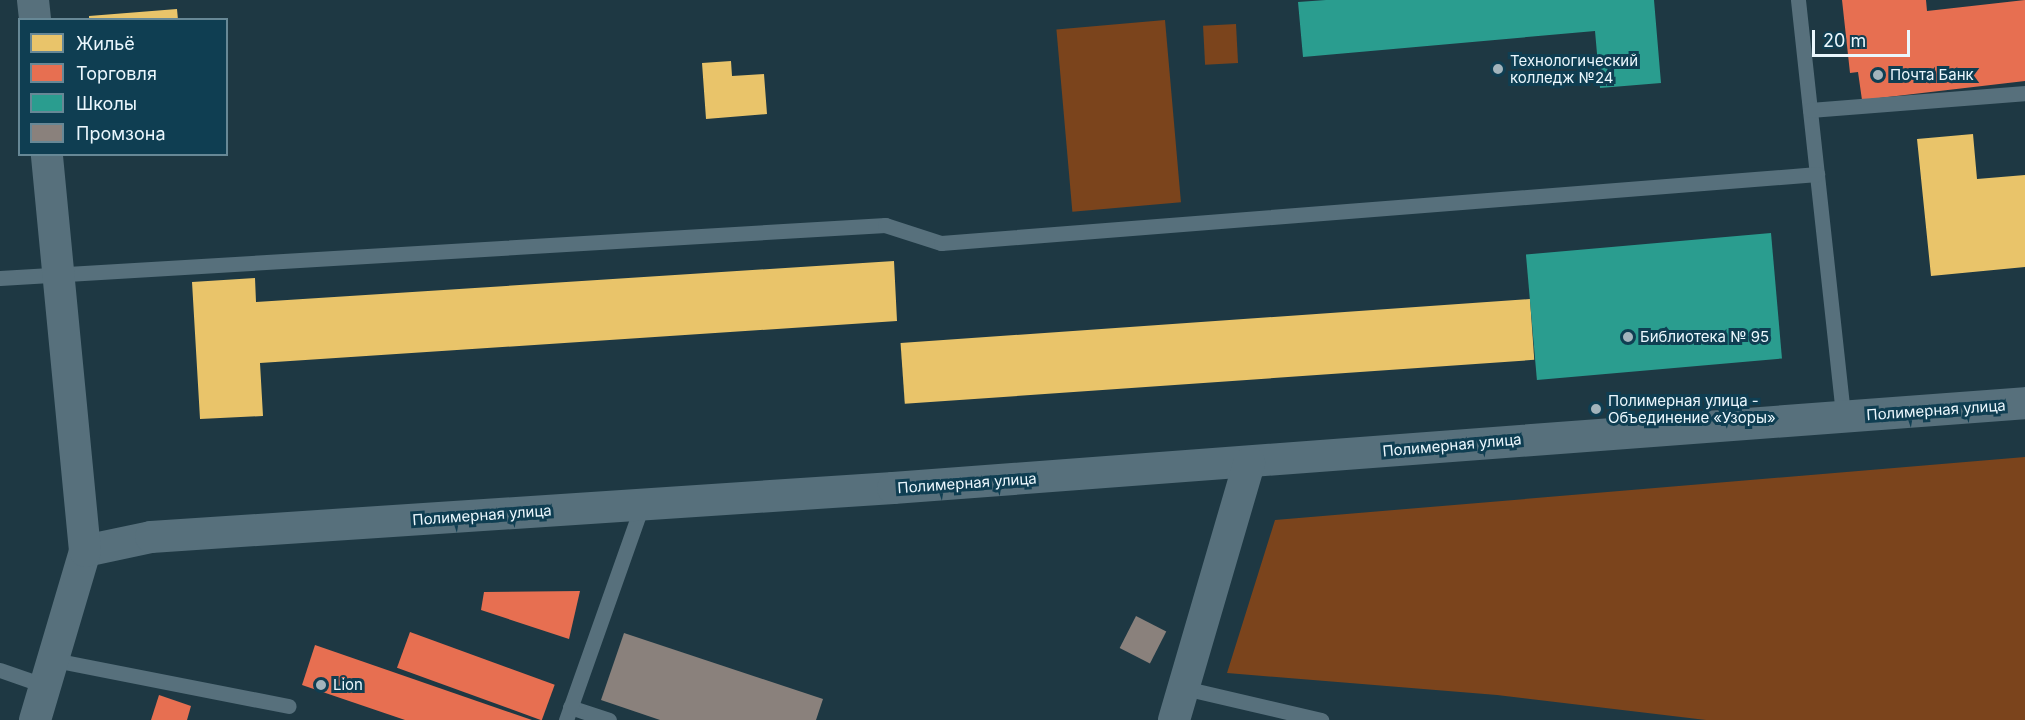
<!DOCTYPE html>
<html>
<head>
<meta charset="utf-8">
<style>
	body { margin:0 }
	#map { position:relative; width:2025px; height:720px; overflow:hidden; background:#1e3843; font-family:Inter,sans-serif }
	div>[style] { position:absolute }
	.green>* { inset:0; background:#7b441c; transform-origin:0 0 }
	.homes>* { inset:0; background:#e9c46a; transform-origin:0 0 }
	.shops>* { inset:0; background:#e76f51; transform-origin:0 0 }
	.schools>* { inset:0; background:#2a9d8f; transform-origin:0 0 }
	.industry>* { inset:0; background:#8a817c; transform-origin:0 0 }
	.lane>* { height:15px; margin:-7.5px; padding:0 7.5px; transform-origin:7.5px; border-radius:7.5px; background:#57707c }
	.street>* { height:32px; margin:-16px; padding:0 16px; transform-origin:16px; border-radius:16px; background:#57707c }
	.dots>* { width:16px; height:16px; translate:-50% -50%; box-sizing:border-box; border:3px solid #0f3e52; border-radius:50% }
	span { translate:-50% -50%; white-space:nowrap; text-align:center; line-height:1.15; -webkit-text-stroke:6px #0f3e52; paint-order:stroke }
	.poi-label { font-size:15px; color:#ebf7fd }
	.left { translate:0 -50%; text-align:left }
	.street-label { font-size:15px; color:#ebf7fd }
	.legend { position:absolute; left:18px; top:18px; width:210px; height:138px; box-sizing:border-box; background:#0f3e52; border:2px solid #678896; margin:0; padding:8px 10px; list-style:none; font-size:18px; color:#ebf7fd }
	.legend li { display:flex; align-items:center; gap:12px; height:30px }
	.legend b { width:30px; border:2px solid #678896 }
	.scale { position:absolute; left:1812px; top:30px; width:98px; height:27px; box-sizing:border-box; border:3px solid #ebf7fd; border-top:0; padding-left:8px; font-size:18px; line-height:21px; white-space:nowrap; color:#ebf7fd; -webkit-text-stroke:4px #0f3e52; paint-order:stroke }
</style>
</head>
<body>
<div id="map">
	<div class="green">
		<div style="left:1165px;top:20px;width:183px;height:109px;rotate:85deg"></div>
		<div style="left:1236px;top:24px;width:39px;height:33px;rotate:87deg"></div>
		<div style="clip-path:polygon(2025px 457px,2025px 720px,1706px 720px,1497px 695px,1227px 673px,1275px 520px)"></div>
	</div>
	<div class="homes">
		<div style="clip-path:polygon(177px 9px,178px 20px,89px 20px,89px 16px)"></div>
		<div style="clip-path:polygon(731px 61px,732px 76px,764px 74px,767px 114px,706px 119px,702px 63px)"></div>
		<div style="clip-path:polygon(1973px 134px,1977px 179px,2025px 175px,2025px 267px,1931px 276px,1917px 139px)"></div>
		<div style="clip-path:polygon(894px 261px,897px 321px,260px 363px,263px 416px,200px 419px,192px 282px,255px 278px,256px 302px)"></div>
		<div style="left:1530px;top:299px;width:61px;height:631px;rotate:86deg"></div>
	</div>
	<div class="shops">
		<div style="clip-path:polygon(1842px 0,1926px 0,1927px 11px,2025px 0,2025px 81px,1862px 100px,1858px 72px,1850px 73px)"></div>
		<div style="clip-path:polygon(580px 591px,569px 639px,481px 610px,484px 592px)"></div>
		<div style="left:410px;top:632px;width:154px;height:38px;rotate:20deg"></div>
		<div style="clip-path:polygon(315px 645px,532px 720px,405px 720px,302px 685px)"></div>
		<div style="clip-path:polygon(159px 695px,191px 706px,187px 720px,151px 720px)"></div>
	</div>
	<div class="schools">
		<div style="clip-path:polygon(1326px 0,1654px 0,1661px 83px,1600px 88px,1595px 31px,1303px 57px,1298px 2px)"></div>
		<div style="left:1771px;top:233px;width:126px;height:246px;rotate:85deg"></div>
	</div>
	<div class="industry">
		<div style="left:1136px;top:616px;width:34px;height:36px;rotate:27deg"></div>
		<div style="clip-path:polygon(624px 633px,823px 699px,816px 720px,660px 720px,601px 700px)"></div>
	</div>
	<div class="lane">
		<div style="left:1798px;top:0;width:418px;rotate:83.8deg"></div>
		<div style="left:1810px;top:110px;width:216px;rotate:-4.5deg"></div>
		<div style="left:0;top:278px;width:887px;rotate:-3.43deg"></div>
		<div style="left:885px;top:225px;width:59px;rotate:17.8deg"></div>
		<div style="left:941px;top:243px;width:879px;rotate:-4.5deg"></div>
		<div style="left:54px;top:660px;width:239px;rotate:11.1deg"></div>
		<div style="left:0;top:670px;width:49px;rotate:19.2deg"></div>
		<div style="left:1184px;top:688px;width:141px;rotate:13.1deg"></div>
		<div style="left:570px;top:707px;width:41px;rotate:18.4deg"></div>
		<div style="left:566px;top:720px;width:228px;rotate:-70.5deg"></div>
	</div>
	<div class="street">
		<div style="left:33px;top:0;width:20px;rotate:84deg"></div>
		<div style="left:85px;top:551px;width:67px;rotate:-12deg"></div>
		<div style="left:151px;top:537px;width:744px;rotate:-3.78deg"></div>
		<div style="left:893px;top:488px;width:1135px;rotate:-4.29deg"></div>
		<div style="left:35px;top:720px;width:176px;rotate:-73.5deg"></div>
		<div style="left:85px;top:551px;width:399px;rotate:-95.5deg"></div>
		<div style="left:1174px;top:720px;width:268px;rotate:-73.7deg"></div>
	</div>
	<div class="dots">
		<div style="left:1498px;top:69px;background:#a3b4bc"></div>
		<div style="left:1878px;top:75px;background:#a3b4bc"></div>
		<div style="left:1628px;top:337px;background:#a3b4bc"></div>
		<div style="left:1596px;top:409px;background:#a3b4bc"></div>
		<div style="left:321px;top:685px;background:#a3b4bc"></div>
	</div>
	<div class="poi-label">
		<span class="left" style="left:1510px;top:69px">Технологический<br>колледж №24</span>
		<span class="left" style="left:1890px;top:75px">Почта Банк</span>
		<span class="left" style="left:1640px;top:337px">Библиотека № 95</span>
		<span class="left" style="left:1608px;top:409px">Полимерная улица -<br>Объединение «Узоры»</span>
		<span class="left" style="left:333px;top:685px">Lion</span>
	</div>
	<div class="street-label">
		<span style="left:1936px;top:410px;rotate:-4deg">Полимерная улица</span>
		<span style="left:1452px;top:445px;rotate:-5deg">Полимерная улица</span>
		<span style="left:967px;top:483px;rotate:-4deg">Полимерная улица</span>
		<span style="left:482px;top:515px;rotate:-4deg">Полимерная улица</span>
	</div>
	<ul class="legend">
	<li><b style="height:16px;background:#e9c46a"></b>Жильё</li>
	<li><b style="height:16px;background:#e76f51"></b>Торговля</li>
	<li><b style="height:16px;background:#2a9d8f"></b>Школы</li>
	<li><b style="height:16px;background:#8a817c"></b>Промзона</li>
	</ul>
	<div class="scale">20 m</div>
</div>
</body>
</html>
